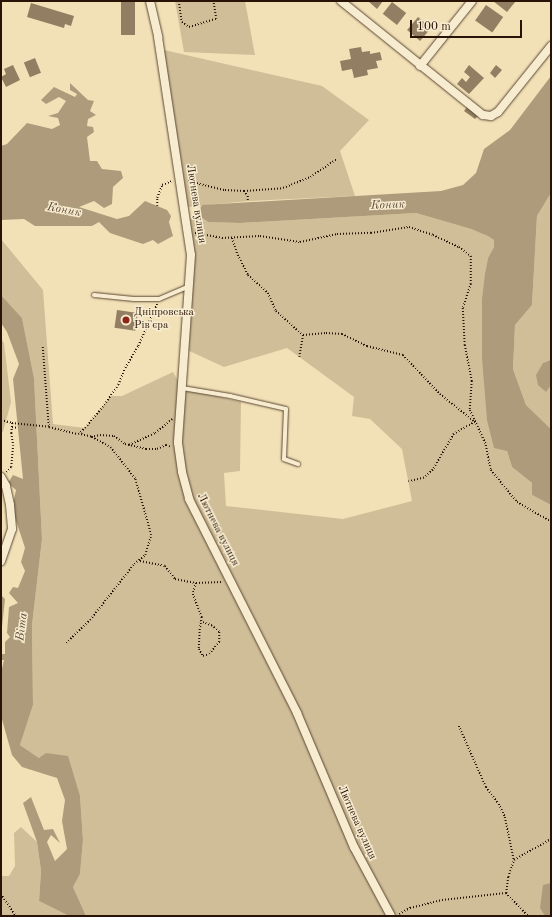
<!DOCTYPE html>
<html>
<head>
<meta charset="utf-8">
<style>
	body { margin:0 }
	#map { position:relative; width:552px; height:917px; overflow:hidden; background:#f2e1b7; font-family:"Old Standard TT",serif }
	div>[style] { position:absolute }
	.green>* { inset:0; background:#d0be99 }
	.water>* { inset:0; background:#ae9b7b }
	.building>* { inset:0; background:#927e62; transform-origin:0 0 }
	.path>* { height:1.5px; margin-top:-0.75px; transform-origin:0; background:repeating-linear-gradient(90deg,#291306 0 1px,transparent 0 3px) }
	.roads { filter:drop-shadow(0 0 1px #5b4632) drop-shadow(0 0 1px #5b4632) }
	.service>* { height:4px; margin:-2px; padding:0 2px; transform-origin:2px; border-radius:2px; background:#f7ecd0 }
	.minor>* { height:8px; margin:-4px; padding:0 4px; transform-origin:4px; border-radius:4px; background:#f7ecd0 }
	.dots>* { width:11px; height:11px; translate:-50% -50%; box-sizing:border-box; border:2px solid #f7ecd0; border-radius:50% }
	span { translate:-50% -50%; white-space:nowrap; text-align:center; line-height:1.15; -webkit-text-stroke:3px #f7ecd0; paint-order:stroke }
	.street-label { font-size:11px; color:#291306 }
	.poi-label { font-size:11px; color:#291306 }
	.left { translate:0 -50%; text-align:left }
	.water-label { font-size:12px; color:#5e4935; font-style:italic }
	.frame { position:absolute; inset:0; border:2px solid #291306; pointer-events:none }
	.scale { position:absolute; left:410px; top:20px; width:112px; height:18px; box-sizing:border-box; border:2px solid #291306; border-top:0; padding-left:5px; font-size:12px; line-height:14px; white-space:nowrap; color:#291306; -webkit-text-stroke:3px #f7ecd0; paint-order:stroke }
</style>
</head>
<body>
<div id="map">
	<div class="green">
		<div style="clip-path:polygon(175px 1px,245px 1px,255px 55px,184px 52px)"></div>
		<div style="clip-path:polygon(164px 50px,322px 86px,369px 120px,340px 151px,355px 196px,248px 201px,188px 207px)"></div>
		<div style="clip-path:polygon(551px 193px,551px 429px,526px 405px,513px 369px,515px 325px,532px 305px,537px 216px)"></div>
		<div style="clip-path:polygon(416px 213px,471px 229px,489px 236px,494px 240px,494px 247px,488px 258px,482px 298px,507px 451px,512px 467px,532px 483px,532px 495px,551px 505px,551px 916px,86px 916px,73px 887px,80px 874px,83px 840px,80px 796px,39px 758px,20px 745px,33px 705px,32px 625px,42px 539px,34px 378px,22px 318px,1px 295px,1px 239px,43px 290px,53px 424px,85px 428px,111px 396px,122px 396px,173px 372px,182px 388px,241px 402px,240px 471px,224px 473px,226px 506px,343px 519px,412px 501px,402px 449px,370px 419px,352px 416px,354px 397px,287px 348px,224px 367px,185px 349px,191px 255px,186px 219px,201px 217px,208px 222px,240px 223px)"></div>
		<div style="clip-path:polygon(1px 339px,4px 343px,11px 402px,3px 432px,1px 431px)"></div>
		<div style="clip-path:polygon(21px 827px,37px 842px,41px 871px,39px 901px,69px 916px,1px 916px,1px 876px,9px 876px,15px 866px,14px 833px)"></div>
	</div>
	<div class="water">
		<div style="clip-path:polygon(551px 76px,551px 193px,537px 216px,532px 305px,515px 325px,513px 369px,526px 405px,551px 429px,551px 505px,532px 495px,532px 483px,512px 467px,507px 451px,494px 448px,487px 420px,482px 358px,482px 298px,485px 274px,488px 258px,494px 247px,494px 240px,488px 236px,471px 229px,416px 213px,240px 223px,208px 222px,201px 217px,198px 212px,202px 205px,441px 191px,463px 185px,476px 173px,484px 149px,510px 130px)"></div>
		<div style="clip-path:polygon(70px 83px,88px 100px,94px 101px,90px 111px,96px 115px,88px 119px,87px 126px,93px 127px,94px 132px,87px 137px,90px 161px,97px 161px,102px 169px,121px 171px,123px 178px,113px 187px,112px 204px,104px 208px,94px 201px,79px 207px,117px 219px,129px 216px,145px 201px,167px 210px,171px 216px,169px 222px,173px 236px,158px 244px,153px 240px,143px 244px,110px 233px,99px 222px,92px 226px,35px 226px,24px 219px,1px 220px,1px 146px,7px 144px,27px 123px,52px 129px,60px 125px,58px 118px,48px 116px,58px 113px,66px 101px,59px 97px,46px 104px,41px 100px,54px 87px,75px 97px,77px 94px,70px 90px)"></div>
		<div style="clip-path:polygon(1px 295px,22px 318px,34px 378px,42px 539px,32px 625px,33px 705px,20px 745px,39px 758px,46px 753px,68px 756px,80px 796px,83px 840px,80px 874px,73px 887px,86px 916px,69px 916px,39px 901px,41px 871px,37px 842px,23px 803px,31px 797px,44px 830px,53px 829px,60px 843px,51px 835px,47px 842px,55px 861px,67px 849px,62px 821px,65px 800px,57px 778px,22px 767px,12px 755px,1px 716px,1px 673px,4px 660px,1px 660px,1px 654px,5px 654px,5px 642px,10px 637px,7px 633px,9px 607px,18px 603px,9px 593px,13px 587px,18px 588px,25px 571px,21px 562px,25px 548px,12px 508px,16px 490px,8px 483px,13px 475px,23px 479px,13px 379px,19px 364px,7px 332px,1px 323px)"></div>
		<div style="clip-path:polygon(551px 360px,551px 385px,546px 392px,538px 385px,536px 375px,543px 363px)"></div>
		<div style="clip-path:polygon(1px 595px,5px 599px,1px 636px)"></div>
		<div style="clip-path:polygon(551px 883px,551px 916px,545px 916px,540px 908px,543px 885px)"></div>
	</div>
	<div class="building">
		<div style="left:121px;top:1px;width:14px;height:34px"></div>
		<div style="clip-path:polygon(368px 1px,383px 1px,377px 9px)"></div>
		<div style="clip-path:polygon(493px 1px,516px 1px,507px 12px)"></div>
		<div style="left:392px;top:2px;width:18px;height:15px;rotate:38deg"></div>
		<div style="clip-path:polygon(31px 3px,74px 16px,71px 26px,65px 24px,64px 28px,27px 17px)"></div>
		<div style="left:486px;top:5px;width:21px;height:19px;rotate:35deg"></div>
		<div style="left:418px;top:17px;width:17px;height:17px;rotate:40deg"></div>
		<div style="clip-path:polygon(361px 47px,362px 52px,370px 51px,370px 54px,380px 52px,382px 60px,376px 61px,378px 68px,367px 70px,368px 75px,354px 78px,352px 69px,342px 71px,340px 61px,351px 59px,349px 49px)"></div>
		<div style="left:35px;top:58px;width:16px;height:12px;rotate:68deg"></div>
		<div style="clip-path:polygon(13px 65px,20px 80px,6px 87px,1px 77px,6px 74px,4px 69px)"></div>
		<div style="clip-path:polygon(469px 65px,484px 78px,469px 94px,457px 84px,462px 78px,466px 82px,470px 77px,464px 72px)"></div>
		<div style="clip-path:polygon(496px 65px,502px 70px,495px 78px,490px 73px)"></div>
		<div style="clip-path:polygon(467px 107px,478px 116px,475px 119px,464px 111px)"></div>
		<div style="left:117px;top:310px;width:21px;height:18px;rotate:8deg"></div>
	</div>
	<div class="path">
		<div style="left:179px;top:1px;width:21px;rotate:82deg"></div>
		<div style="left:182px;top:22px;width:9px;rotate:36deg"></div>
		<div style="left:189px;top:27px;width:28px;rotate:-17deg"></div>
		<div style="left:216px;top:19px;width:18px;rotate:-99deg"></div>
		<div style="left:188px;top:181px;width:38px;rotate:14deg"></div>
		<div style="left:225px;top:190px;width:19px;rotate:3deg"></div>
		<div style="left:244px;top:191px;width:39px;rotate:-4deg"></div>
		<div style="left:283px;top:188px;width:29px;rotate:-22deg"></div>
		<div style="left:310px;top:177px;width:32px;rotate:-34deg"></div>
		<div style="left:244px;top:191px;width:6px;rotate:51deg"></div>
		<div style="left:248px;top:196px;width:5px;rotate:90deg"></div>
		<div style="left:157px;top:206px;width:8px;rotate:-90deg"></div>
		<div style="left:157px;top:198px;width:14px;rotate:-69deg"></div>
		<div style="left:162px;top:185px;width:11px;rotate:-22deg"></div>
		<div style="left:195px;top:233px;width:27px;rotate:10deg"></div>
		<div style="left:222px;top:238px;width:38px;rotate:-3deg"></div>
		<div style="left:260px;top:236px;width:40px;rotate:8.5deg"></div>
		<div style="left:300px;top:242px;width:38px;rotate:-12deg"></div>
		<div style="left:337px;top:234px;width:34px;rotate:-2deg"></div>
		<div style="left:371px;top:233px;width:38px;rotate:-9deg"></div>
		<div style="left:409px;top:227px;width:25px;rotate:18deg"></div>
		<div style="left:433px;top:235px;width:29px;rotate:25deg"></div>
		<div style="left:459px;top:247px;width:15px;rotate:37deg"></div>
		<div style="left:471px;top:256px;width:28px;rotate:90deg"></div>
		<div style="left:471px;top:284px;width:25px;rotate:108deg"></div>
		<div style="left:463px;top:308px;width:37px;rotate:87deg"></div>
		<div style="left:465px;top:345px;width:37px;rotate:79deg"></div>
		<div style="left:472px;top:381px;width:29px;rotate:94deg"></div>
		<div style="left:470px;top:410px;width:38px;rotate:65deg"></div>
		<div style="left:486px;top:445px;width:25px;rotate:79deg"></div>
		<div style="left:491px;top:470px;width:41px;rotate:50.9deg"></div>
		<div style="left:517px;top:502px;width:39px;rotate:30deg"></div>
		<div style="left:232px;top:238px;width:18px;rotate:71deg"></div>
		<div style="left:238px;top:255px;width:22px;rotate:63deg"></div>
		<div style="left:248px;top:275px;width:27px;rotate:42deg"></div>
		<div style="left:268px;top:293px;width:20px;rotate:66deg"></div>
		<div style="left:276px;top:311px;width:36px;rotate:42deg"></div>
		<div style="left:303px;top:335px;width:23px;rotate:-5deg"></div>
		<div style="left:326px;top:333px;width:16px;rotate:4deg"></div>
		<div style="left:342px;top:334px;width:28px;rotate:26deg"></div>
		<div style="left:367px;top:346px;width:37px;rotate:14deg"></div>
		<div style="left:403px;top:355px;width:54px;rotate:46.5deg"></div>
		<div style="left:440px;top:394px;width:45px;rotate:38.7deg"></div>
		<div style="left:475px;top:422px;width:24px;rotate:150deg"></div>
		<div style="left:454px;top:434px;width:42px;rotate:120.3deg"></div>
		<div style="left:433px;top:470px;width:12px;rotate:138deg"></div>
		<div style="left:424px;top:478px;width:16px;rotate:166deg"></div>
		<div style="left:43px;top:347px;width:79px;rotate:85.7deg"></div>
		<div style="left:299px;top:357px;width:22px;rotate:-80deg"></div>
		<div style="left:1px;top:420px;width:11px;rotate:15deg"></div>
		<div style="left:12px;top:423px;width:37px;rotate:6deg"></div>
		<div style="left:49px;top:427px;width:30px;rotate:14deg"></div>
		<div style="left:78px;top:434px;width:9px;rotate:-41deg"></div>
		<div style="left:85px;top:428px;width:30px;rotate:-50deg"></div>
		<div style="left:104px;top:405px;width:24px;rotate:-55deg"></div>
		<div style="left:118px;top:385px;width:18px;rotate:-68deg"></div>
		<div style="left:125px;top:368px;width:26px;rotate:-59deg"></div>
		<div style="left:138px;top:346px;width:46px;rotate:-65.7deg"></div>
		<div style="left:12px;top:427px;width:6px;rotate:9deg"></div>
		<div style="left:91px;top:437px;width:9px;rotate:-13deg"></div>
		<div style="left:100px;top:435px;width:14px;rotate:4deg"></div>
		<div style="left:114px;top:436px;width:14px;rotate:36deg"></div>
		<div style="left:125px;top:444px;width:22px;rotate:13deg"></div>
		<div style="left:146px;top:449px;width:11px"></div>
		<div style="left:157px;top:449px;width:10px;rotate:-24deg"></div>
		<div style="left:166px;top:445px;width:5px;rotate:22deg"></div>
		<div style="left:129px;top:445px;width:29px;rotate:-25deg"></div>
		<div style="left:155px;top:433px;width:22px;rotate:-39deg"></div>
		<div style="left:6px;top:472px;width:7px;rotate:-45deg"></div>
		<div style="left:11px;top:467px;width:21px;rotate:-85deg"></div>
		<div style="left:13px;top:446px;width:13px;rotate:-99deg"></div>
		<div style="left:11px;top:433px;width:10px;rotate:-84deg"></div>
		<div style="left:140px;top:561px;width:25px;rotate:11deg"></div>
		<div style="left:165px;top:566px;width:16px;rotate:52deg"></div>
		<div style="left:175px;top:579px;width:21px;rotate:11deg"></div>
		<div style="left:196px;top:583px;width:26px;rotate:-2deg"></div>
		<div style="left:196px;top:583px;width:11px;rotate:105deg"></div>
		<div style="left:193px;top:594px;width:25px;rotate:69deg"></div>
		<div style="left:202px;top:617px;width:12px;rotate:99deg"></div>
		<div style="left:200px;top:629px;width:20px;rotate:93deg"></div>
		<div style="left:199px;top:649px;width:8px;rotate:60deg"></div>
		<div style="left:203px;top:656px;width:6px;rotate:-18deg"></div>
		<div style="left:209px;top:654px;width:16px;rotate:-50deg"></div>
		<div style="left:219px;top:642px;width:10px;rotate:-90deg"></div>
		<div style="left:219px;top:632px;width:9px;rotate:-139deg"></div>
		<div style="left:212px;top:626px;width:12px;rotate:-160deg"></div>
		<div style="left:66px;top:643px;width:33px;rotate:-44deg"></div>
		<div style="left:90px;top:620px;width:71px;rotate:-51.8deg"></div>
		<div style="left:134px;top:564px;width:14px;rotate:-39deg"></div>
		<div style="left:145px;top:555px;width:21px;rotate:-73deg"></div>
		<div style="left:151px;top:535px;width:58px;rotate:-105.9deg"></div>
		<div style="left:135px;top:479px;width:39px;rotate:-128deg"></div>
		<div style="left:111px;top:448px;width:23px;rotate:-151deg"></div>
		<div style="left:91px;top:437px;width:13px;rotate:-167deg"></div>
		<div style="left:459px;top:726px;width:67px;rotate:66.1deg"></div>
		<div style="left:486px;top:787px;width:21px;rotate:53deg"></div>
		<div style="left:499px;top:804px;width:14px;rotate:65deg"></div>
		<div style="left:505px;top:817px;width:44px;rotate:78.2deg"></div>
		<div style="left:506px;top:893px;width:16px;rotate:-83deg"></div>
		<div style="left:508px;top:877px;width:18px;rotate:-71deg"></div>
		<div style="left:514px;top:860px;width:43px;rotate:-29.6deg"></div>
		<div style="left:506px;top:893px;width:32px;rotate:46deg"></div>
		<div style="left:1px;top:894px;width:27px;rotate:56deg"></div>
		<div style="left:399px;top:914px;width:13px;rotate:-29deg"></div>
		<div style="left:410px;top:908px;width:33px;rotate:-14deg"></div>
		<div style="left:442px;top:900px;width:64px;rotate:-6.2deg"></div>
	</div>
	<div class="roads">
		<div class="service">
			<div style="left:94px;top:295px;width:40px;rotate:5.7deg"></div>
			<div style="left:134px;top:299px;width:25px"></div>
			<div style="left:159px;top:299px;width:33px;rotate:-23deg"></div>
			<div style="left:182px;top:388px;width:49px;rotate:9.5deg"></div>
			<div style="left:230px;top:396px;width:57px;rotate:13.1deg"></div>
			<div style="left:286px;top:409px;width:50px;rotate:92.3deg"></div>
			<div style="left:284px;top:459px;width:15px;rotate:20deg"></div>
		</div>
		<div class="minor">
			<div style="left:150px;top:1px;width:37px;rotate:77deg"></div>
			<div style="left:158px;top:37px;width:220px;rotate:81.4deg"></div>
			<div style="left:191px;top:255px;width:188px;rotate:94deg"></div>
			<div style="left:178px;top:443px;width:29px;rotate:82deg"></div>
			<div style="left:182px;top:472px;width:28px;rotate:75deg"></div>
			<div style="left:189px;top:499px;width:240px;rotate:63.2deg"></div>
			<div style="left:297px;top:713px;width:146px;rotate:67deg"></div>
			<div style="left:354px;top:847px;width:78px;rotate:61.8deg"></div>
			<div style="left:341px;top:1px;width:182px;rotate:38.8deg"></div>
			<div style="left:483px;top:115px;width:8px;rotate:7deg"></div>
			<div style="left:491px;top:116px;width:8px;rotate:-30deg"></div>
			<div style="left:498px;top:112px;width:85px;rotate:-51.2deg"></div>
			<div style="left:420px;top:66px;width:83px;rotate:-51.3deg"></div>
			<div style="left:1px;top:477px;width:10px;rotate:61deg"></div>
			<div style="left:6px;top:486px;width:19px;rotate:78deg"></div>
			<div style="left:10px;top:505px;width:24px;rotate:85deg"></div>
			<div style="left:12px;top:529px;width:34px;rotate:109deg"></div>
		</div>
	</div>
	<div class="dots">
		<div style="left:126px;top:320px;background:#8f2418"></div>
	</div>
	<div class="street-label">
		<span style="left:195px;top:204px;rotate:81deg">Лютнева вулиця</span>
		<span style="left:217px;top:530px;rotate:63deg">Лютнева вулиця</span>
		<span style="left:356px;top:823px;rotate:66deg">Лютнева вулиця</span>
	</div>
	<div class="poi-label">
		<span class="left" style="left:134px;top:320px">Дніпровська<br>Рів'єра</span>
	</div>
	<div class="water-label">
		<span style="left:388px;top:206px;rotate:-2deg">Коник</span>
		<span style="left:64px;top:211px;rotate:10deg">Коник</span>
		<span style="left:23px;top:627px;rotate:-83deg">Віта</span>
	</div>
	<div class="frame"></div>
	<div class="scale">100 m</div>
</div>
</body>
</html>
